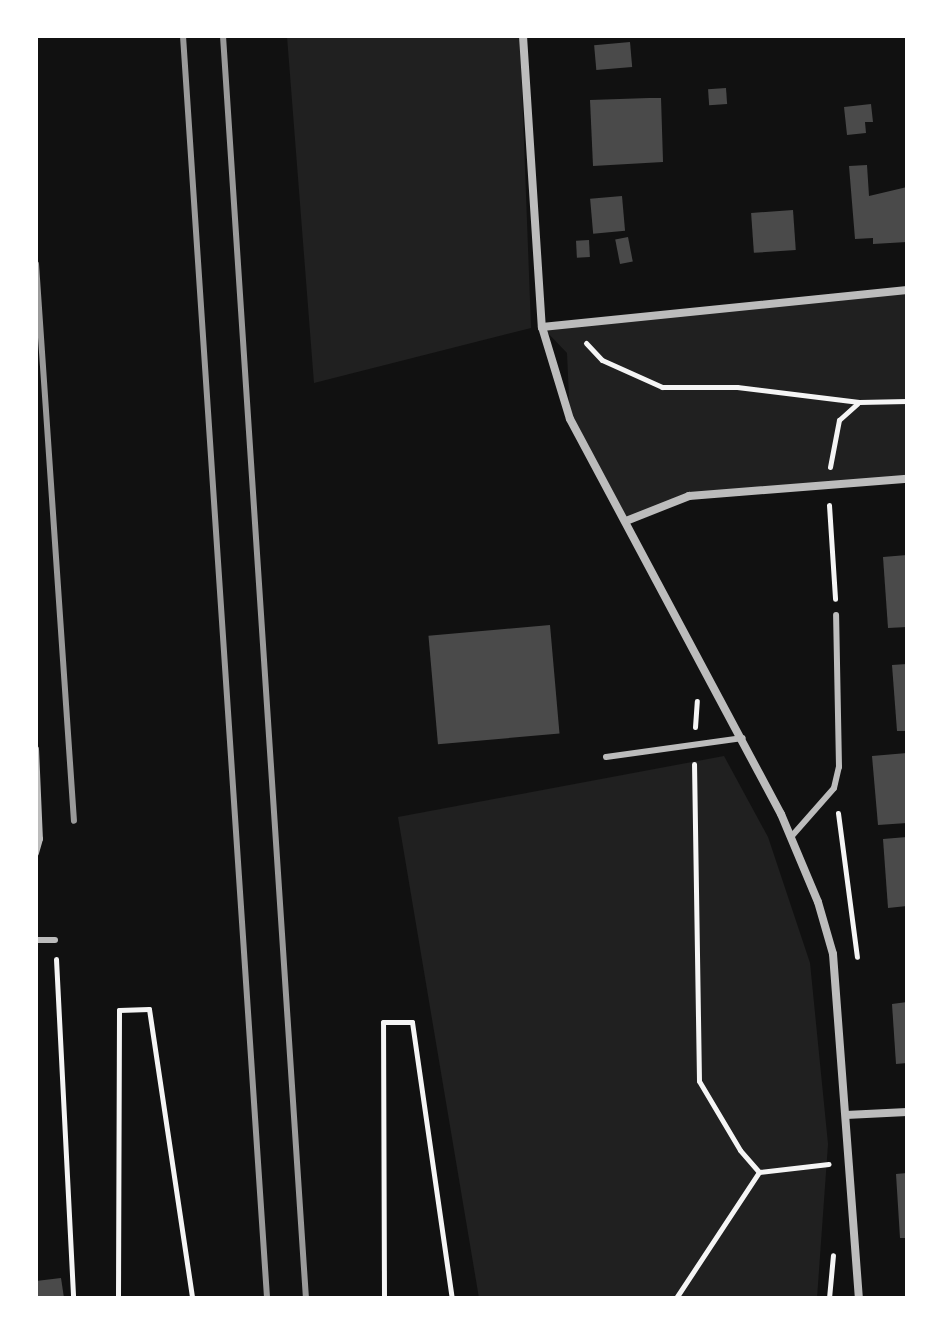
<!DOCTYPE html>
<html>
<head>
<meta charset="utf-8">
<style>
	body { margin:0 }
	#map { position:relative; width:943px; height:1334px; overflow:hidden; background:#111; font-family:"Sofia Sans Condensed",sans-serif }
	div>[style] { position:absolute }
	.green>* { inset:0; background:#202020 }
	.building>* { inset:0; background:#4a4a4a; transform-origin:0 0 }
	.path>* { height:5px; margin:-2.5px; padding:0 2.5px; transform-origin:2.5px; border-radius:2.5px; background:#f5f5f5 }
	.service>* { height:6px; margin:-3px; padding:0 3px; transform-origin:3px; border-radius:3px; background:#bcbcbc }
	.minor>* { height:8px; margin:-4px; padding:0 4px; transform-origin:4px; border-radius:4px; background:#bcbcbc }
	.rail>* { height:6px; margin:-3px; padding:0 3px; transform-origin:3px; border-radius:3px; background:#9a9a9a }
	span { translate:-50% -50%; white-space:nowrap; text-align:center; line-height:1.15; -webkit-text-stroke:6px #fff; paint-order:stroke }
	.frame { position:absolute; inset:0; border:38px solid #fff; pointer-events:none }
</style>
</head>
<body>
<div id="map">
	<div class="green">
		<div style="clip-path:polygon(287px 36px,520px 36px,531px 328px,314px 383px)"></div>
		<div style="clip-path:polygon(907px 290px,907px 479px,689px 496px,626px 521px,570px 419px,567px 353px,542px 327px)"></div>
		<div style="clip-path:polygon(724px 756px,768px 837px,810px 963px,828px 1144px,817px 1298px,479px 1298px,398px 817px)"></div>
	</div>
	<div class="building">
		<div style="left:630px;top:42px;width:25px;height:36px;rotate:85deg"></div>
		<div style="left:726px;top:88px;width:16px;height:18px;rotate:86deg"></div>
		<div style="clip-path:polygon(649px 98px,661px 98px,663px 162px,593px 166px,590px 100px)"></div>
		<div style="clip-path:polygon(871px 104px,873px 122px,865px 122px,866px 133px,847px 135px,844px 107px)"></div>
		<div style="clip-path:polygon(867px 165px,869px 196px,907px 187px,907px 242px,873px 244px,873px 238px,855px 239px,849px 166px)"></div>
		<div style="left:622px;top:196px;width:35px;height:32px;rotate:85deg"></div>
		<div style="left:793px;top:210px;width:40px;height:42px;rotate:86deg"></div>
		<div style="left:628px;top:237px;width:25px;height:13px;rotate:79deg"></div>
		<div style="left:589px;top:240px;width:17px;height:13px;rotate:87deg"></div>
		<div style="clip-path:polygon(907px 555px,907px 627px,888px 628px,883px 557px)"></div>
		<div style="left:550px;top:625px;width:109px;height:122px;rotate:85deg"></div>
		<div style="clip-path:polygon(907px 664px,907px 731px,897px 731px,892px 665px)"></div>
		<div style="clip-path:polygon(907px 753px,907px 823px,878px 825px,872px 756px)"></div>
		<div style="clip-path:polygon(907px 837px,907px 906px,888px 908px,883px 839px)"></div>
		<div style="clip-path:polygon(907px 1002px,907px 1063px,896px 1064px,892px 1004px)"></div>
		<div style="clip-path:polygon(907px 1173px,907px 1238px,900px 1238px,896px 1174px)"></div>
		<div style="clip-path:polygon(61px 1278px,64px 1298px,36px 1298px,36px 1281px)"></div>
	</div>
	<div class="path">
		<div style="left:586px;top:343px;width:23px;rotate:47deg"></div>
		<div style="left:602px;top:360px;width:66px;rotate:24.2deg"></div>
		<div style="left:662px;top:387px;width:75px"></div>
		<div style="left:737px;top:387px;width:123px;rotate:7deg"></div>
		<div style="left:859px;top:402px;width:48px;rotate:-1.2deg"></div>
		<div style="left:830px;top:467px;width:48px;rotate:-79.2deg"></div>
		<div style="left:839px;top:420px;width:25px;rotate:-42deg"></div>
		<div style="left:829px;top:505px;width:94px;rotate:86.3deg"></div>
		<div style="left:695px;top:727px;width:26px;rotate:-86deg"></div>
		<div style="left:838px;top:813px;width:145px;rotate:82.5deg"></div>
		<div style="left:56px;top:959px;width:339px;rotate:87.1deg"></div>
		<div style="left:759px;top:1172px;width:70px;rotate:-6.5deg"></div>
		<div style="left:118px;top:1298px;width:288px;rotate:-89.8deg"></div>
		<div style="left:119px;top:1010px;width:30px;rotate:-2deg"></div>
		<div style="left:149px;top:1009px;width:292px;rotate:81.5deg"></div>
		<div style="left:216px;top:1298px;width:5px"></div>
		<div style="left:384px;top:1298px;width:276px;rotate:-90.2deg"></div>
		<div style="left:383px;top:1022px;width:29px"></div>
		<div style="left:412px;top:1022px;width:279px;rotate:81.8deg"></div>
		<div style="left:676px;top:1298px;width:151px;rotate:-56.6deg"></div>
		<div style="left:759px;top:1172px;width:29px;rotate:-131deg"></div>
		<div style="left:740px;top:1150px;width:80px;rotate:-120.7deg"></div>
		<div style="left:699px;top:1081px;width:317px;rotate:-90.9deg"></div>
		<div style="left:829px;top:1298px;width:43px;rotate:-84.7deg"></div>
	</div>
	<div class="service">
		<div style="left:36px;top:749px;width:90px;rotate:87.5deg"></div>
		<div style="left:40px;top:839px;width:15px;rotate:106deg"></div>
		<div style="left:606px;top:757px;width:138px;rotate:-7.9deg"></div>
		<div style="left:791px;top:837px;width:65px;rotate:-48.7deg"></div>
		<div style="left:834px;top:788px;width:22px;rotate:-77deg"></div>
		<div style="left:839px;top:767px;width:152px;rotate:-91.1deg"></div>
		<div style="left:36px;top:940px;width:19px"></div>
	</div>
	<div class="minor">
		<div style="left:523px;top:36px;width:292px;rotate:86.3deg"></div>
		<div style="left:542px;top:327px;width:96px;rotate:73.1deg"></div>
		<div style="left:570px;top:419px;width:448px;rotate:61.9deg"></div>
		<div style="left:781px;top:814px;width:95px;rotate:67.2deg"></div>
		<div style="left:818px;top:902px;width:54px;rotate:73.9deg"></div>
		<div style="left:833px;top:954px;width:345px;rotate:85.7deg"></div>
		<div style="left:542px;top:327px;width:367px;rotate:-5.8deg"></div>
		<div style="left:626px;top:521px;width:68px;rotate:-21.6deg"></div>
		<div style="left:689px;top:496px;width:219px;rotate:-4.5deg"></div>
		<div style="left:846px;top:1115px;width:61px;rotate:-2.8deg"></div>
	</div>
	<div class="rail">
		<div style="left:183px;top:36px;width:1265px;rotate:86.19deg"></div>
		<div style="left:223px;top:36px;width:1265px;rotate:86.24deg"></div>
		<div style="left:36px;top:264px;width:558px;rotate:86.1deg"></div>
	</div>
	<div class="frame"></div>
</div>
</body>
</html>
